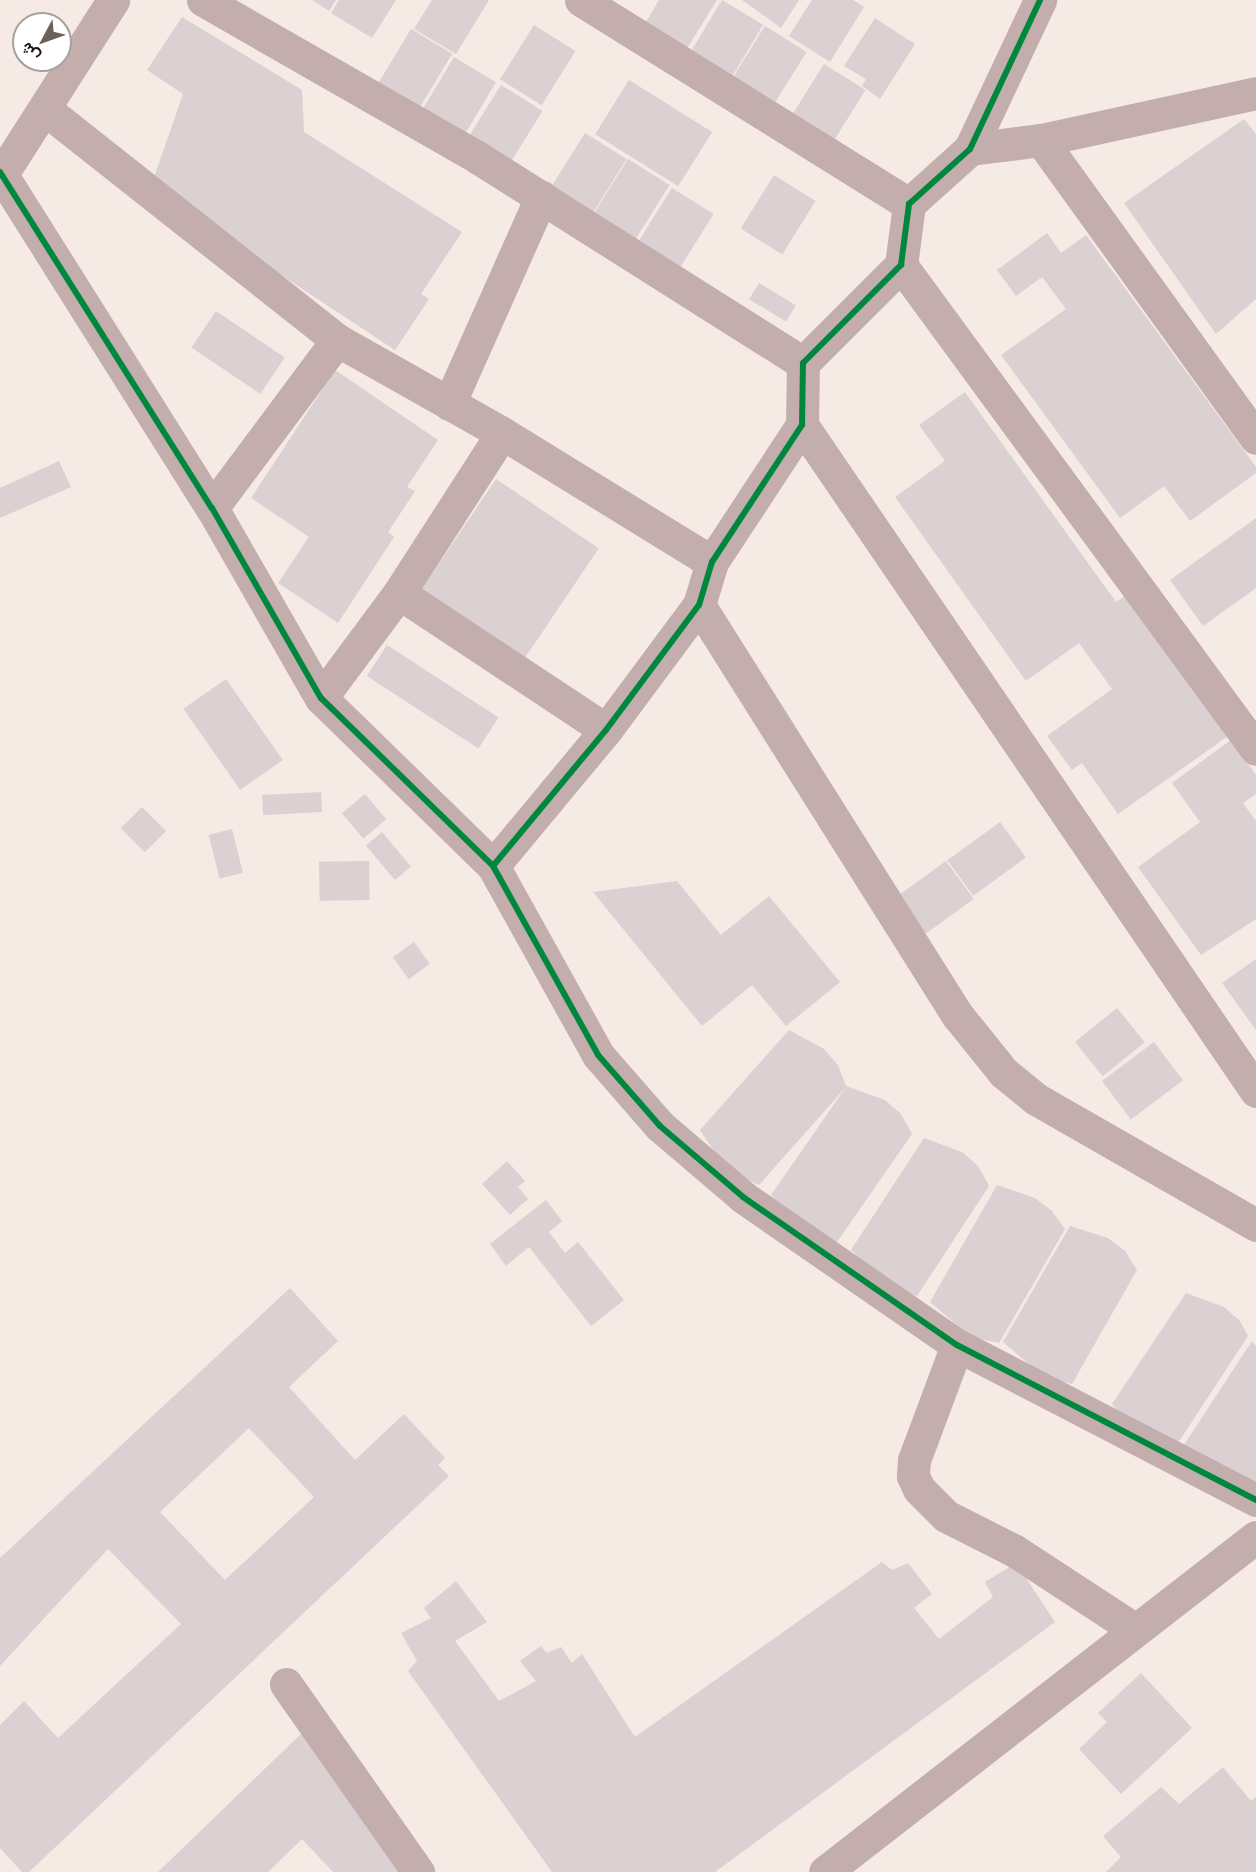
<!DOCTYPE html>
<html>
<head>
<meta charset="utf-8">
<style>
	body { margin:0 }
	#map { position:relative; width:1256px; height:1872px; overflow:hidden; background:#f5eae4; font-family:"IBM Plex Sans",Vazirmatn,sans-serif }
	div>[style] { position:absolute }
	.building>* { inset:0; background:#dbd0d2; transform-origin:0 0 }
	.minor>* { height:33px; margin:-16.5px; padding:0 16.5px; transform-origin:16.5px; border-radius:16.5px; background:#c3aead }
	.cycleway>* { height:6px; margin:-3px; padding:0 3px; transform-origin:3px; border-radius:3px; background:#00873e }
	span { translate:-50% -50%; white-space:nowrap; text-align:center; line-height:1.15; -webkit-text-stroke:6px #fff; paint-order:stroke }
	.north { position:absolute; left:12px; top:12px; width:60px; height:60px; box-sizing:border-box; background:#fff; border:2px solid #a6a19f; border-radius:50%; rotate:229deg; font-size:16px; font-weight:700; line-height:24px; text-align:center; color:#201510 }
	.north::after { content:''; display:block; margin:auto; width:21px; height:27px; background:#6b605a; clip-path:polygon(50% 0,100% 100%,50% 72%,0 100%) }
</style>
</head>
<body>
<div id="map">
	<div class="building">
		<div style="clip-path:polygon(312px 0,336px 0,329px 11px)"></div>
		<div style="clip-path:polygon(339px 0,396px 0,372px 38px,331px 13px)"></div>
		<div style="clip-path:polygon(432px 0,489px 0,456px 54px,414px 29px)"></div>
		<div style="clip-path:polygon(659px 0,717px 0,683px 55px,642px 29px)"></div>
		<div style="left:722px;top:0;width:48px;height:64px;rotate:31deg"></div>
		<div style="clip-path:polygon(742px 0,799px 0,781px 28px)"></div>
		<div style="clip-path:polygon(812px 0,853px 0,864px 7px,830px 62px,789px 36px)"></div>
		<div style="clip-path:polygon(182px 17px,302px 90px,304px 132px,462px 232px,421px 294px,429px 299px,395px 350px,150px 189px,183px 94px,147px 70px)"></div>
		<div style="clip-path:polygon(875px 18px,915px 44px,880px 99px,862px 86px,866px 79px,844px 66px)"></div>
		<div style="left:534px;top:25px;width:49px;height:64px;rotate:32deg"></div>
		<div style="left:765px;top:26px;width:49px;height:64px;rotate:32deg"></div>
		<div style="left:411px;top:29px;width:48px;height:64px;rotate:31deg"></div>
		<div style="left:454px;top:57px;width:49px;height:63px;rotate:31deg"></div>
		<div style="left:824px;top:64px;width:49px;height:65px;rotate:32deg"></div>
		<div style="left:629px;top:80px;width:98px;height:64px;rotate:32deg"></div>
		<div style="left:501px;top:85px;width:49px;height:63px;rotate:32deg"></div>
		<div style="clip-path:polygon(1244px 119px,1256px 134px,1256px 299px,1216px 334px,1124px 203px)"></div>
		<div style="left:585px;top:133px;width:49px;height:65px;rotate:32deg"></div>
		<div style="left:628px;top:159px;width:49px;height:65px;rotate:32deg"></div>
		<div style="left:774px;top:175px;width:49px;height:63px;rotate:32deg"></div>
		<div style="left:672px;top:188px;width:49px;height:65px;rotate:32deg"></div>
		<div style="clip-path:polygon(1047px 233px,1061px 253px,1086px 235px,1256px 467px,1256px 473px,1190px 521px,1164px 486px,1120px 518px,1001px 355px,1066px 309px,1042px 277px,1016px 296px,997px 270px)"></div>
		<div style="left:759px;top:283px;width:43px;height:19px;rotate:31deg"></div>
		<div style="left:216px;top:311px;width:83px;height:44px;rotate:34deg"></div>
		<div style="clip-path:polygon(335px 370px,438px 440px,407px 487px,415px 491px,388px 532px,394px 537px,338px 623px,278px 583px,309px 537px,251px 498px)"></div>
		<div style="clip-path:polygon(965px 392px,1116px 602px,1130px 593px,1231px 734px,1118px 814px,1082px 763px,1072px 770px,1047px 736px,1112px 689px,1079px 643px,1026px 681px,895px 497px,945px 461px,919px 425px)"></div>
		<div style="clip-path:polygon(59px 461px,71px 487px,0 518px,0 488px)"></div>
		<div style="left:496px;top:479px;width:124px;height:141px;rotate:34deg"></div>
		<div style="clip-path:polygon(1256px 518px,1256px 588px,1203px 626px,1170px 580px)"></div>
		<div style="left:387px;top:645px;width:133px;height:37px;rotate:33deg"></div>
		<div style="left:226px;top:679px;width:99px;height:52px;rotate:55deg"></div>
		<div style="clip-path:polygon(1231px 740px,1256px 775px,1256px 794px,1243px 803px,1256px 821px,1256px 919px,1201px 955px,1138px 867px,1200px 822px,1172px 783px)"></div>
		<div style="left:321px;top:792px;width:20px;height:59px;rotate:87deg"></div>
		<div style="left:365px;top:794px;width:33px;height:30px;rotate:50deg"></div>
		<div style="left:142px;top:807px;width:34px;height:30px;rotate:45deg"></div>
		<div style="left:1000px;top:822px;width:44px;height:65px;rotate:54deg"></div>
		<div style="left:232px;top:829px;width:45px;height:24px;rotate:76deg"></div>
		<div style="left:382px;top:832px;width:45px;height:21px;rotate:50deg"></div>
		<div style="left:369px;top:861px;width:39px;height:50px;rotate:89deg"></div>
		<div style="left:946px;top:861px;width:47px;height:66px;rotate:54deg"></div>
		<div style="clip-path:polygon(677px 881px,721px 935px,769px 896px,840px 982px,786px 1026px,752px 985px,702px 1026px,593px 892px)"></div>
		<div style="left:414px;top:942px;width:27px;height:26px;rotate:54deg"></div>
		<div style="clip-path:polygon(1256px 959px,1256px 1030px,1222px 983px)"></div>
		<div style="left:1117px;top:1008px;width:44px;height:54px;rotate:51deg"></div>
		<div style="clip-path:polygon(789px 1030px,824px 1049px,838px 1065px,846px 1086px,885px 1100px,901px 1114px,912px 1134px,837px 1242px,809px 1233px,771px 1195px,846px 1087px,759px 1185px,733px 1173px,719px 1159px,700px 1130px)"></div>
		<div style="left:1154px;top:1042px;width:48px;height:65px;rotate:53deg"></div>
		<div style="clip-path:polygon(924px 1138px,962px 1152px,978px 1166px,989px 1186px,917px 1296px,890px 1287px,851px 1250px)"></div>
		<div style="clip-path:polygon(507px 1161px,525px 1181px,518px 1187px,528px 1199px,510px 1215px,482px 1184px)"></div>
		<div style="clip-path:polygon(997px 1185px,1035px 1198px,1052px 1211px,1065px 1229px,999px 1343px,971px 1337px,930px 1302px)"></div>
		<div style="clip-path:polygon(546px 1200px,562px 1221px,549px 1232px,565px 1253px,578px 1242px,624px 1300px,591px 1326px,529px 1247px,506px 1266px,490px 1244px)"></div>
		<div style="clip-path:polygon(1070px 1226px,1108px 1238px,1125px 1251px,1137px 1270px,1072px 1384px,1044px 1377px,1003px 1342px)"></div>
		<div style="clip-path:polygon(evenodd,290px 1288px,338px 1341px,289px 1387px,355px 1460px,404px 1414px,445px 1458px,438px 1465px,449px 1476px,29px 1872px,22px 1872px,0 1848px,0 1725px,24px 1701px,58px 1738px,181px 1624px,108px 1549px,0 1666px,0 1558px,290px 1288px,249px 1428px,314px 1497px,225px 1580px,160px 1512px,249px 1428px)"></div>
		<div style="clip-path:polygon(1186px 1293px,1224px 1307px,1240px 1321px,1248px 1336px,1176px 1446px,1122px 1416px,1112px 1404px)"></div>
		<div style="clip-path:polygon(1252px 1341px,1256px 1346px,1256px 1482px,1180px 1451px)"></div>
		<div style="clip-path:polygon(882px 1562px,892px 1570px,908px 1563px,932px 1594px,914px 1608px,939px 1639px,993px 1597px,985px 1582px,1016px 1563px,1055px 1622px,715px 1872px,552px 1872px,408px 1671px,417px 1661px,401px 1633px,431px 1618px,424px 1608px,456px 1581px,487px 1622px,455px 1641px,499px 1701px,536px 1681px,520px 1661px,541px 1646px,547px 1653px,561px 1647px,572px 1663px,582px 1654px,635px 1737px)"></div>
		<div style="clip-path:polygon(1141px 1673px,1192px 1728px,1121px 1794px,1079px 1749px,1107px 1722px,1098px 1713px)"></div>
		<div style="clip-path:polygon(305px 1730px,403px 1872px,333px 1872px,302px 1839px,268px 1872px,158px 1872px)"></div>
		<div style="clip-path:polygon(1223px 1767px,1251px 1801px,1256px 1797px,1256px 1872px,1106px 1872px,1121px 1857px,1103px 1836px,1161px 1787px,1179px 1804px)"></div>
	</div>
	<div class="minor">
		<div style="left:203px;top:0;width:316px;rotate:29.8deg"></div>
		<div style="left:477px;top:157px;width:386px;rotate:32.3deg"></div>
		<div style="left:581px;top:0;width:386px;rotate:31.9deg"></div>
		<div style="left:46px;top:110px;width:371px;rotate:38.3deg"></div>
		<div style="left:337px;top:340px;width:189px;rotate:29.4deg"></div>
		<div style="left:502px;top:433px;width:246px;rotate:31.6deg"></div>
		<div style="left:1041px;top:140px;width:367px;rotate:54.2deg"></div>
		<div style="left:970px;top:149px;width:72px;rotate:-7.2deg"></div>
		<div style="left:1041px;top:140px;width:220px;rotate:-12.3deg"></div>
		<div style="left:0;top:172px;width:397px;rotate:57.8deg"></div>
		<div style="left:212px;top:508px;width:219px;rotate:60.2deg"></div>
		<div style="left:321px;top:698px;width:240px;rotate:44.3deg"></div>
		<div style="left:493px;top:866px;width:216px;rotate:60.9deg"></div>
		<div style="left:598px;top:1055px;width:94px;rotate:48.9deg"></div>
		<div style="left:660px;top:1126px;width:109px;rotate:40.5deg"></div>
		<div style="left:743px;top:1197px;width:260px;rotate:34.7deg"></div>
		<div style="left:957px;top:1345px;width:337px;rotate:27.4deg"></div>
		<div style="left:0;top:177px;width:210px;rotate:-57.4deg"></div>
		<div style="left:901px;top:265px;width:600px;rotate:53.74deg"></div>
		<div style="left:449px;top:404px;width:227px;rotate:-66deg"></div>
		<div style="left:802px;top:425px;width:806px;rotate:55.72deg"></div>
		<div style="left:212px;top:508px;width:209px;rotate:-53.3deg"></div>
		<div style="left:399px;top:593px;width:248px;rotate:33.5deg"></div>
		<div style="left:699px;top:605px;width:486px;rotate:57.8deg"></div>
		<div style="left:958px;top:1016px;width:73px;rotate:51.1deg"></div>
		<div style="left:1004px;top:1073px;width:41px;rotate:39.1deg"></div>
		<div style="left:1036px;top:1099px;width:254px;rotate:29.8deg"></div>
		<div style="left:321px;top:698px;width:131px;rotate:-53.4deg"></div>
		<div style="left:399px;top:593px;width:190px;rotate:-57.2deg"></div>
		<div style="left:493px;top:866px;width:177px;rotate:-50.3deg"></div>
		<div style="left:606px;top:730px;width:156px;rotate:-53.4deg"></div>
		<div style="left:699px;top:605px;width:45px;rotate:-73.2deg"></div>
		<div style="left:712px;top:562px;width:164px;rotate:-56.7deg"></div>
		<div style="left:802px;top:425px;width:62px;rotate:-89.1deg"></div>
		<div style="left:803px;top:363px;width:139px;rotate:-45deg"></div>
		<div style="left:901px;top:265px;width:62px;rotate:-82.5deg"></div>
		<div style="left:909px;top:204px;width:82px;rotate:-42deg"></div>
		<div style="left:970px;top:149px;width:165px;rotate:-64.8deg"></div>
		<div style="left:957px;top:1345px;width:123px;rotate:110.5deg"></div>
		<div style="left:914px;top:1460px;width:16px;rotate:94deg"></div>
		<div style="left:913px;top:1476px;width:14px;rotate:65deg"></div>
		<div style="left:919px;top:1489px;width:38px;rotate:45deg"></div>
		<div style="left:946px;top:1516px;width:77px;rotate:26.9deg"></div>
		<div style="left:1015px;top:1551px;width:142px;rotate:33.2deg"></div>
		<div style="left:286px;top:1684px;width:230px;rotate:54.9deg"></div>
		<div style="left:825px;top:1872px;width:546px;rotate:-37.86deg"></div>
	</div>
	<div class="cycleway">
		<div style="left:0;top:172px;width:397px;rotate:57.8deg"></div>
		<div style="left:212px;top:508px;width:219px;rotate:60.2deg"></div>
		<div style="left:321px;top:698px;width:240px;rotate:44.3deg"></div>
		<div style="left:493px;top:866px;width:216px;rotate:60.9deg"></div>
		<div style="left:598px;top:1055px;width:94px;rotate:48.9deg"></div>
		<div style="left:660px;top:1126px;width:109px;rotate:40.5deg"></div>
		<div style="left:743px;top:1197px;width:260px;rotate:34.7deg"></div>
		<div style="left:957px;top:1345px;width:337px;rotate:27.4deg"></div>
		<div style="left:493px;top:866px;width:177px;rotate:-50.3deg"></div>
		<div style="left:606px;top:730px;width:156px;rotate:-53.4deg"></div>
		<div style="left:699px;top:605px;width:45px;rotate:-73.2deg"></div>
		<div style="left:712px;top:562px;width:164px;rotate:-56.7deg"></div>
		<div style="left:802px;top:425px;width:62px;rotate:-89.1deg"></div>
		<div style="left:803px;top:363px;width:139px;rotate:-45deg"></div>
		<div style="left:901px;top:265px;width:62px;rotate:-82.5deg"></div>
		<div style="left:909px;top:204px;width:82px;rotate:-42deg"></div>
		<div style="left:970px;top:149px;width:165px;rotate:-64.8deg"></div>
	</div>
	<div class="north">ش</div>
</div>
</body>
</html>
